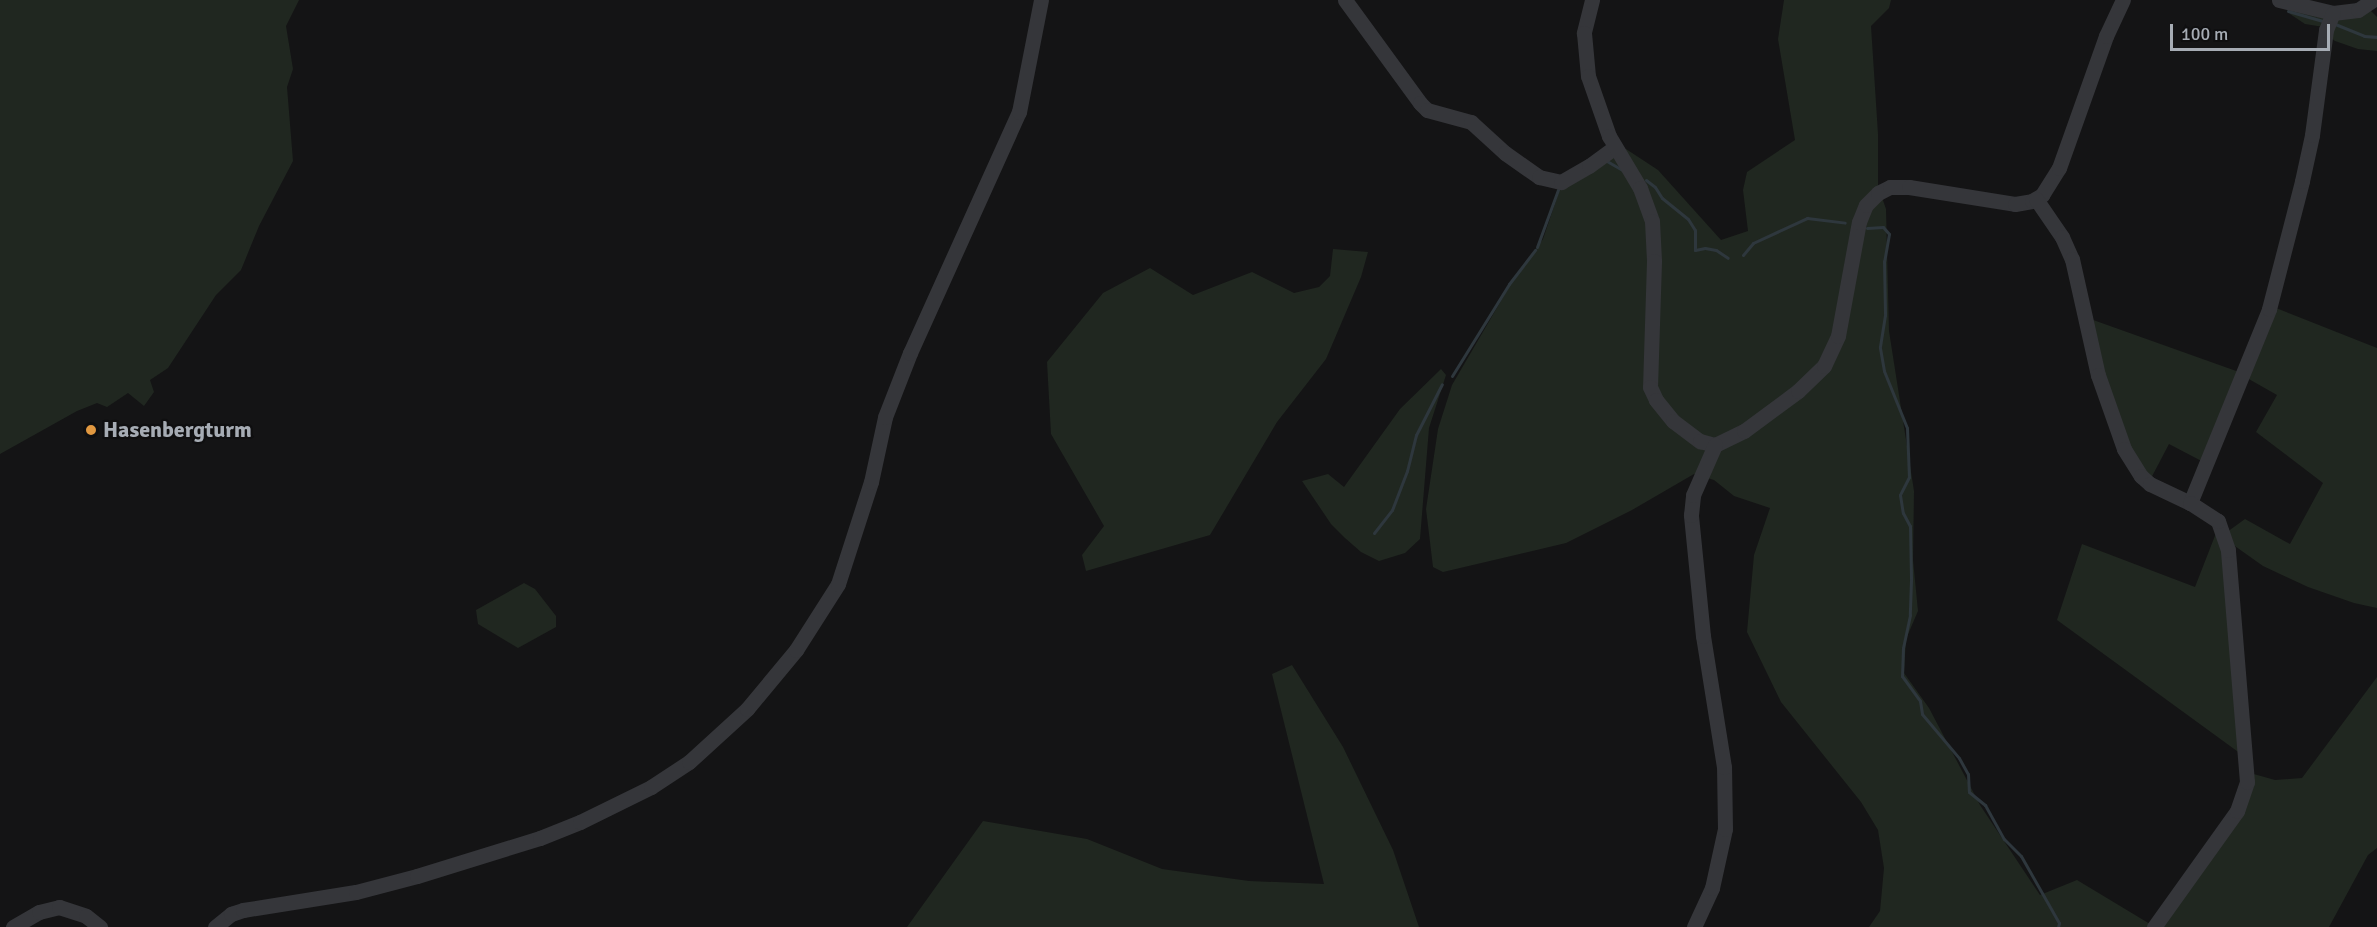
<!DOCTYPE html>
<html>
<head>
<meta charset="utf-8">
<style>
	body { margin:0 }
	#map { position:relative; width:2377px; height:927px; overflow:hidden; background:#141415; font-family:Signika,sans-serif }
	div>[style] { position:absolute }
	.green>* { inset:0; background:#202720 }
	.stream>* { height:3px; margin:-1.5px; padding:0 1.5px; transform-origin:1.5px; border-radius:1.5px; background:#2e373d }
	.minor>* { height:15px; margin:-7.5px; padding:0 7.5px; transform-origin:7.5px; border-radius:7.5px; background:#35363a }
	.dots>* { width:16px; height:16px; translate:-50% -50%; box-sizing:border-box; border:3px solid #0f0f10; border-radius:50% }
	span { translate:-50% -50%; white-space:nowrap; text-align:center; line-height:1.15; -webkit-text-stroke:4.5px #0f0f10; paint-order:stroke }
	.poi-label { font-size:22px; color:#a6acb4; font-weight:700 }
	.left { translate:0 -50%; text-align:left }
	.scale { position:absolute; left:2170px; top:24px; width:160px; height:27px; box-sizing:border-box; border:3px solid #a6acb4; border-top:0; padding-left:8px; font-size:18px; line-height:21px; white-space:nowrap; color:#a6acb4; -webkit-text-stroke:4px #0f0f10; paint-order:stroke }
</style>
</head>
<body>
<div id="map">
	<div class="green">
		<div style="clip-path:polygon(0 0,299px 0,286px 26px,293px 69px,287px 87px,293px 161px,259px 226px,241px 270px,216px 295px,168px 368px,150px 380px,154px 392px,144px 406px,128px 393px,107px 407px,97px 403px,77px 411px,0 454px)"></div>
		<div style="clip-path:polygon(1784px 0,1891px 0,1889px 8px,1871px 26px,1878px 134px,1878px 186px,1886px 209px,1889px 331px,1914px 491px,1913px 560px,1918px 611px,1906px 639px,1904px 673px,1929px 708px,1980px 805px,2040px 895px,2077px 880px,2150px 924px,2233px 810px,2243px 771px,2275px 780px,2302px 778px,2377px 677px,2377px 848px,2368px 855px,2329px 927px,1869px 927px,1880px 911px,1884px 868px,1878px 830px,1861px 802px,1781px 702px,1747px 632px,1754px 555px,1770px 508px,1734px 496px,1714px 480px,1694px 474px,1632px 510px,1566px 543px,1443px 572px,1433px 567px,1426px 509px,1438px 429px,1452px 385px,1512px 282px,1543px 239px,1561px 186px,1626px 149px,1658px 170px,1721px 240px,1748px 231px,1743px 190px,1747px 172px,1795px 140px,1778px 39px)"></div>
		<div style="clip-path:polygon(2369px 9px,2377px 17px,2377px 51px,2358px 49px,2335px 41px,2331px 38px,2330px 28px,2305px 24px,2290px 14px,2289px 10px)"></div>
		<div style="clip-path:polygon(1333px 249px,1368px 252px,1361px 277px,1326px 359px,1277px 422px,1210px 535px,1086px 571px,1082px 555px,1104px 526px,1051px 434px,1047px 362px,1103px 293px,1150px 268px,1193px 295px,1252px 272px,1294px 293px,1319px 287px,1330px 276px)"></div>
		<div style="clip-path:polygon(2266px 304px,2377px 348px,2377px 608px,2354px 603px,2308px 587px,2263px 566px,2232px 544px,2241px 754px,2057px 620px,2082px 544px,2195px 587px,2218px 528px,2227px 532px,2245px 519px,2290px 544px,2323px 483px,2256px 432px,2277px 395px,2247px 378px,2211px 466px,2169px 444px,2148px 484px,2138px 474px,2082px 316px,2239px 372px)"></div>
		<div style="clip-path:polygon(1441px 369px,1446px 375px,1429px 428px,1420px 539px,1405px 553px,1379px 561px,1361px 552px,1345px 538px,1331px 524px,1302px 481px,1328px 474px,1344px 487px,1400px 409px)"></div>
		<div style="clip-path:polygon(524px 583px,535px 589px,556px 616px,556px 627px,518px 648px,478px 624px,476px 610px)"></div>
		<div style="clip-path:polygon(1292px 665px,1343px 747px,1393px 850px,1419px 927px,907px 927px,983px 821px,1087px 839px,1162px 869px,1249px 881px,1324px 884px,1272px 674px)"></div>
	</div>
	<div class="stream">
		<div style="left:2288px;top:11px;width:37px;rotate:16deg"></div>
		<div style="left:2335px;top:24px;width:31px;rotate:22deg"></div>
		<div style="left:2364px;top:36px;width:13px;rotate:4deg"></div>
		<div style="left:1605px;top:160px;width:20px;rotate:30deg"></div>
		<div style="left:1646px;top:180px;width:11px;rotate:38deg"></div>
		<div style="left:1655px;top:187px;width:13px;rotate:58deg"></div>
		<div style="left:1662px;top:198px;width:33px;rotate:39deg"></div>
		<div style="left:1688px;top:219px;width:13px;rotate:58deg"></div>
		<div style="left:1695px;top:230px;width:20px;rotate:90deg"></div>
		<div style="left:1695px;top:250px;width:10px;rotate:-11deg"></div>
		<div style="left:1705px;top:248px;width:11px;rotate:10deg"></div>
		<div style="left:1716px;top:250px;width:14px;rotate:34deg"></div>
		<div style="left:1867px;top:228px;width:16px;rotate:-4deg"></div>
		<div style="left:1883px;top:227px;width:9px;rotate:49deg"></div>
		<div style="left:1889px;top:234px;width:27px;rotate:100deg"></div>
		<div style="left:1884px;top:261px;width:54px;rotate:88.9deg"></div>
		<div style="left:1885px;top:315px;width:33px;rotate:99deg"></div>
		<div style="left:1880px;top:348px;width:23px;rotate:80deg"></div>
		<div style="left:1884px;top:371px;width:61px;rotate:68deg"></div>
		<div style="left:1907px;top:428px;width:49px;rotate:87.7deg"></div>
		<div style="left:1909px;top:477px;width:20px;rotate:117deg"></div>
		<div style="left:1900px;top:495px;width:18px;rotate:81deg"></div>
		<div style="left:1903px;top:513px;width:15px;rotate:62deg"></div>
		<div style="left:1910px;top:526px;width:54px;rotate:88.9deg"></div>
		<div style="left:1911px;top:580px;width:35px;rotate:92deg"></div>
		<div style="left:1910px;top:615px;width:34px;rotate:102deg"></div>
		<div style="left:1903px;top:648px;width:28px;rotate:92deg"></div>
		<div style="left:1902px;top:676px;width:31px;rotate:54deg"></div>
		<div style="left:1920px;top:701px;width:13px;rotate:81deg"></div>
		<div style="left:1922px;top:714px;width:57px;rotate:49.9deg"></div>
		<div style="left:1959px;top:758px;width:18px;rotate:61deg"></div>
		<div style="left:1968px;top:774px;width:18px;rotate:87deg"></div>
		<div style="left:1969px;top:792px;width:21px;rotate:39deg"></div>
		<div style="left:1985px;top:805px;width:39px;rotate:61deg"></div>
		<div style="left:2004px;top:839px;width:24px;rotate:45deg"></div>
		<div style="left:2021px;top:856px;width:77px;rotate:60.4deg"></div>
		<div style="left:2059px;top:923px;width:4px;rotate:104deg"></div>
		<div style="left:1537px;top:247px;width:64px;rotate:-69.9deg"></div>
		<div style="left:1743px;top:255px;width:16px;rotate:-50deg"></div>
		<div style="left:1753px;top:243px;width:60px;rotate:-24.8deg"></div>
		<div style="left:1807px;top:218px;width:38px;rotate:7deg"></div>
		<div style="left:1452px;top:376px;width:108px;rotate:-58.2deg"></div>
		<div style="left:1509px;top:284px;width:43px;rotate:-52.6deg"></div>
		<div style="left:1374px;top:533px;width:29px;rotate:-52deg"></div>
		<div style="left:1392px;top:510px;width:42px;rotate:-69deg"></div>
		<div style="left:1407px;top:471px;width:37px;rotate:-76deg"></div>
		<div style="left:1416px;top:435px;width:57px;rotate:-63deg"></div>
	</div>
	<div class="minor">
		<div style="left:1345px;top:0;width:127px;rotate:53.9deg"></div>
		<div style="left:1420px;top:103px;width:10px;rotate:45deg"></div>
		<div style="left:1427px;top:110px;width:46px;rotate:15.3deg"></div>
		<div style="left:1471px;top:122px;width:46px;rotate:42.4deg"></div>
		<div style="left:1505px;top:153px;width:42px;rotate:35.2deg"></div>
		<div style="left:1539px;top:177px;width:23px;rotate:13deg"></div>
		<div style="left:1561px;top:182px;width:32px;rotate:-30deg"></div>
		<div style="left:1589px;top:166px;width:32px;rotate:-36deg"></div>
		<div style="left:1592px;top:0;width:34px;rotate:104deg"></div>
		<div style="left:1584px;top:33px;width:43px;rotate:84.7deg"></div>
		<div style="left:1588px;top:76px;width:64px;rotate:70.7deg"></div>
		<div style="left:1609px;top:136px;width:61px;rotate:59.2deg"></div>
		<div style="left:1640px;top:188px;width:35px;rotate:70deg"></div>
		<div style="left:1652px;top:221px;width:40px;rotate:87.1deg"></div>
		<div style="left:1654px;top:261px;width:126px;rotate:91.8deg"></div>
		<div style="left:1650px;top:387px;width:14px;rotate:65deg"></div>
		<div style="left:1656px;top:400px;width:27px;rotate:51deg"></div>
		<div style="left:1673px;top:421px;width:34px;rotate:37deg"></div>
		<div style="left:1700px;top:441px;width:16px;rotate:15deg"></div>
		<div style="left:1715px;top:445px;width:32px;rotate:-26deg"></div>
		<div style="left:1744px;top:431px;width:67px;rotate:-36.5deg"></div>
		<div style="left:1798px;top:391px;width:36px;rotate:-44deg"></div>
		<div style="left:1824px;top:366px;width:33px;rotate:-65deg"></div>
		<div style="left:1838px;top:336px;width:116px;rotate:-79.6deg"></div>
		<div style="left:1859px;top:222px;width:18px;rotate:-68deg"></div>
		<div style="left:1866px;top:205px;width:17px;rotate:-45deg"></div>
		<div style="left:1878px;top:193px;width:13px;rotate:-27deg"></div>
		<div style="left:1890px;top:187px;width:19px"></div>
		<div style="left:1909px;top:187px;width:107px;rotate:9.1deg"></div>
		<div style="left:2015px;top:204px;width:17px;rotate:-10deg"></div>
		<div style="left:2032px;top:201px;width:12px;rotate:-31deg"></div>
		<div style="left:2042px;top:195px;width:32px;rotate:-58deg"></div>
		<div style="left:2059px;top:168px;width:140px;rotate:-70.4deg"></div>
		<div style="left:2106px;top:36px;width:40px;rotate:-65deg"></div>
		<div style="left:2279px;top:0;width:56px;rotate:13.5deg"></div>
		<div style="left:2333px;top:13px;width:25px;rotate:-7deg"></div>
		<div style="left:2358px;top:10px;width:18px;rotate:-34deg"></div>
		<div style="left:2036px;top:199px;width:46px;rotate:55.6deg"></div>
		<div style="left:2062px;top:237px;width:24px;rotate:66deg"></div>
		<div style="left:2072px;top:259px;width:119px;rotate:77.4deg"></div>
		<div style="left:2098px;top:375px;width:78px;rotate:70.6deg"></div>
		<div style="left:2124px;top:449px;width:32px;rotate:58deg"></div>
		<div style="left:2141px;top:476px;width:12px;rotate:42deg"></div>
		<div style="left:2150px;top:484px;width:44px;rotate:25.4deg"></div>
		<div style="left:2190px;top:503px;width:209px;rotate:-67.8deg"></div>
		<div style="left:2269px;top:309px;width:132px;rotate:-75.5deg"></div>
		<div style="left:2302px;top:181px;width:47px;rotate:-77.7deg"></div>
		<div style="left:2312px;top:135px;width:106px;rotate:-82.4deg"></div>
		<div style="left:2326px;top:30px;width:18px;rotate:-68deg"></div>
		<div style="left:13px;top:927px;width:30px;rotate:-30deg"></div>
		<div style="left:39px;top:912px;width:21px;rotate:-14deg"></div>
		<div style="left:59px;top:907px;width:28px;rotate:18deg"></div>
		<div style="left:86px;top:916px;width:18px;rotate:38deg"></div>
		<div style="left:215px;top:927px;width:21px;rotate:-39deg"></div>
		<div style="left:231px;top:914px;width:13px;rotate:-18deg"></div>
		<div style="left:243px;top:910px;width:114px;rotate:-9.1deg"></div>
		<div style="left:356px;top:892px;width:63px;rotate:-14.7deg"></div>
		<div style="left:417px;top:876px;width:129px;rotate:-17.2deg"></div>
		<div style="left:540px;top:838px;width:43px;rotate:-21.8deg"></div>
		<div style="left:580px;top:822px;width:79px;rotate:-26.2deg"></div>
		<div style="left:651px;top:787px;width:45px;rotate:-33.3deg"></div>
		<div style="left:689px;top:762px;width:79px;rotate:-42.4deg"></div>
		<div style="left:747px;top:709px;width:77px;rotate:-50.3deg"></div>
		<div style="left:796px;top:650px;width:78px;rotate:-57.5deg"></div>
		<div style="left:838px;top:584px;width:107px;rotate:-72.1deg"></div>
		<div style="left:871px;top:482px;width:66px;rotate:-77.8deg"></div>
		<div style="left:885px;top:417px;width:69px;rotate:-68.7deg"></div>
		<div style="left:910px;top:353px;width:265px;rotate:-65.7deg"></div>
		<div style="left:1019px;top:112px;width:114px;rotate:-78.9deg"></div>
		<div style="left:1694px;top:927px;width:43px;rotate:-65.2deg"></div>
		<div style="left:1712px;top:888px;width:60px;rotate:-77.6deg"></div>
		<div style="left:1725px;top:829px;width:62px;rotate:-90.9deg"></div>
		<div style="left:1724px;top:767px;width:133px;rotate:-99.1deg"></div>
		<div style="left:1703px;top:636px;width:122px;rotate:-95.7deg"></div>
		<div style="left:1691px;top:515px;width:20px;rotate:-84deg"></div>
		<div style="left:1693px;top:495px;width:55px;rotate:-66.3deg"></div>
		<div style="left:2154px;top:927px;width:143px;rotate:-54.4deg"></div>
		<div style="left:2237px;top:811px;width:31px;rotate:-71deg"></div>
		<div style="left:2247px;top:782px;width:233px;rotate:-94.7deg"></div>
		<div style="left:2228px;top:550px;width:31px;rotate:-109deg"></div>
		<div style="left:2218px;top:521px;width:33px;rotate:-147deg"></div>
	</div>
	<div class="dots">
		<div style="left:91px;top:430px;background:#e19840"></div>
	</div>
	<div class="poi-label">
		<span class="left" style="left:103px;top:430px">Hasenbergturm</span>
	</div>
	<div class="scale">100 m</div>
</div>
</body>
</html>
